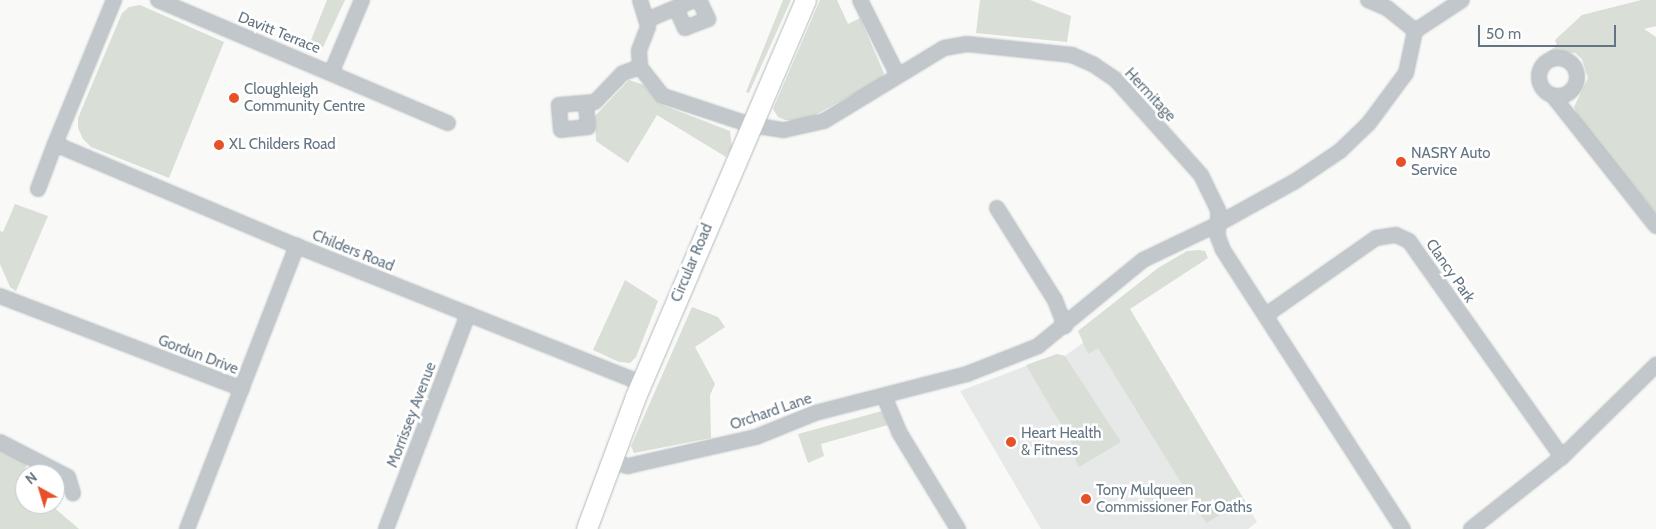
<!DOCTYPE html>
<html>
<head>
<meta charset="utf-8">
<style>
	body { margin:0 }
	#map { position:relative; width:1656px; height:529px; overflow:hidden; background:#f9f9f7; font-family:Cabin,sans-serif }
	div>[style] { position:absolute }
	.built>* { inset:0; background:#e7e8e8 }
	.green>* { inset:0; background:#d9ded6 }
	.roads { filter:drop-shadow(0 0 1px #b2b9be) drop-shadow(0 0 1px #b2b9be) }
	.minor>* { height:14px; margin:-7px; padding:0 7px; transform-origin:7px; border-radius:7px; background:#c2c7cb }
	.minor>.ring { margin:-7px; padding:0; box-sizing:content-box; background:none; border:14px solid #c2c7cb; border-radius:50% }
	.secondary>* { height:20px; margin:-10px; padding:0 10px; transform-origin:10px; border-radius:10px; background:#fff }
	.dots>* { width:14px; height:14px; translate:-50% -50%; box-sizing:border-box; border:2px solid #fff; border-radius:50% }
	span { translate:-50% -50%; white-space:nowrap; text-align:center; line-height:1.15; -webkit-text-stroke:5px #fff; paint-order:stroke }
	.street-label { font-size:15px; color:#637582 }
	.poi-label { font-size:15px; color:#637582 }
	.left { translate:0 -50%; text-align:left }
	.north { position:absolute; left:15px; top:464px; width:50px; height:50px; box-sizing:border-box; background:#fff; border:1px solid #c1c8cd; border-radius:50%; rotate:321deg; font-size:14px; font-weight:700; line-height:20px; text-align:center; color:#637582 }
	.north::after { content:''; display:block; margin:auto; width:18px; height:22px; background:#e75129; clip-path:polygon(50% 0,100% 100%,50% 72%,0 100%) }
	.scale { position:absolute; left:1478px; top:25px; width:138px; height:22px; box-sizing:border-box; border:2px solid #637582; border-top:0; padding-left:6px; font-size:15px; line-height:18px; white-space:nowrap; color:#637582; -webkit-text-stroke:4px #fff; paint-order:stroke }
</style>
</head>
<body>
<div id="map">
	<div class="built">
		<div style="clip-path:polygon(1129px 309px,1257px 522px,1248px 529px,1041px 529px,960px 391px,1057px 354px,1065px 356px)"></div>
	</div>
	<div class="green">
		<div style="clip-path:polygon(327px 0,345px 0,323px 47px,307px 50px)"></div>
		<div style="clip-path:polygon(783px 0,791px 0,749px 93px,746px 92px)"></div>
		<div style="clip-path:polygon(820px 0,837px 0,848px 24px,860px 18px,884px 73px,881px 79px,815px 115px,799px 121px,785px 120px,778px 117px,773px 109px)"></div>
		<div style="clip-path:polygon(980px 0,1030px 0,1071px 16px,1067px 42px,976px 33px)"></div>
		<div style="clip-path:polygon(1641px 0,1656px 0,1656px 26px,1644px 29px,1656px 37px,1656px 213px,1579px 120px,1574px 107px,1588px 78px,1582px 59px,1575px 53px,1547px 52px,1557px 46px,1555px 40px,1582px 15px)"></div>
		<div style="clip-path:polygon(140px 5px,224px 42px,169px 178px,91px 147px,83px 139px,78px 128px,78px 118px,122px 13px,129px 7px)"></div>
		<div style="clip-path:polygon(629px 80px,644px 85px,660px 104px,730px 131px,732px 147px,726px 157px,657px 115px,628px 163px,596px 141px,595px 116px)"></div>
		<div style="clip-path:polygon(15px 204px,48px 216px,16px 291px,10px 287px,0 264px,0 231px,3px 232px)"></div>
		<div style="clip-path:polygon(1199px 250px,1205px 251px,1208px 258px,1130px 309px,1245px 501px,1206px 523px,1098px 348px,1088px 354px,1078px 331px,1158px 268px,1187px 251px)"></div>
		<div style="clip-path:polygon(625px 280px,658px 301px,636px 357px,630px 363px,619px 362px,593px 350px)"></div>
		<div style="clip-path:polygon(692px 307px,718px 317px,725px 327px,695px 347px,715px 384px,710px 395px,711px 438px,634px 453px,631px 446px)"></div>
		<div style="clip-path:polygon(1057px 354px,1065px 356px,1121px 442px,1079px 467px,1075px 459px,1079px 455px,1026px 365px)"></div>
		<div style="clip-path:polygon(882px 411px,888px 425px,821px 444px,824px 456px,808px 463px,798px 434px)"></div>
		<div style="clip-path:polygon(0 448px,28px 463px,22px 474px,25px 476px,25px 504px,50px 504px,79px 529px,0 529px)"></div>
	</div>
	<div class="roads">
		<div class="minor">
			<div style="left:114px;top:0;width:156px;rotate:112.3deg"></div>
			<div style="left:55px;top:144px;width:263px;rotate:22.9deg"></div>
			<div style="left:297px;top:246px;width:371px;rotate:21.7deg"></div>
			<div style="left:158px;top:0;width:315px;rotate:23deg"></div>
			<div style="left:640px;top:0;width:28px;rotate:73deg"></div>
			<div style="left:648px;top:27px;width:26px;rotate:111deg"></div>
			<div style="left:639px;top:51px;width:16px;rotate:86deg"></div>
			<div style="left:640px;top:67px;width:37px;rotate:52deg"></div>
			<div style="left:663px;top:96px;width:93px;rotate:18.2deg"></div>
			<div style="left:751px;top:125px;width:33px;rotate:9deg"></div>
			<div style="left:784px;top:130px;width:41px;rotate:-12.7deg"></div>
			<div style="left:824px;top:121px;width:140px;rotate:-31.3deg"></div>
			<div style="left:944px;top:48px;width:23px;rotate:-10deg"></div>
			<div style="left:967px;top:44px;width:106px;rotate:6deg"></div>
			<div style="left:1072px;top:55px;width:24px;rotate:24deg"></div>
			<div style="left:1094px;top:65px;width:27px;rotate:34deg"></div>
			<div style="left:1116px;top:80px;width:127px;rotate:48.2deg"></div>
			<div style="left:1201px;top:175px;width:39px;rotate:64deg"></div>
			<div style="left:1218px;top:210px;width:27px;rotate:90deg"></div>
			<div style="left:1218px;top:237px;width:14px;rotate:69deg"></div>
			<div style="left:1223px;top:250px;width:332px;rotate:57.2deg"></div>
			<div style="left:860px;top:0;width:83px;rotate:63.4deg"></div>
			<div style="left:1368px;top:0;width:21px;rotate:23deg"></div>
			<div style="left:1387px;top:8px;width:36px;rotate:39deg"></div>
			<div style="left:676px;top:8px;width:22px;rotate:66deg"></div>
			<div style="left:685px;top:28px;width:25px;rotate:-21deg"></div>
			<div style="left:708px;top:19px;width:21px;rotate:-115deg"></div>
			<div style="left:647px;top:20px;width:51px;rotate:-23.1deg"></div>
			<div style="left:1415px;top:31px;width:56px;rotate:-33.4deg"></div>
			<div class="ring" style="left:1539px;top:58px;width:24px;height:24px"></div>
			<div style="left:332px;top:71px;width:77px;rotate:-67.1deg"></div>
			<div style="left:1553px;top:96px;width:166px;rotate:51.6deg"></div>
			<div style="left:586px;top:104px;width:23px;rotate:85deg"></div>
			<div style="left:588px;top:127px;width:27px;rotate:174deg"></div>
			<div style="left:561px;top:130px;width:25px;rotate:-95deg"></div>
			<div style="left:559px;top:105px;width:36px;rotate:-5deg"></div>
			<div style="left:595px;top:102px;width:40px;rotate:-46deg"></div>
			<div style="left:623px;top:73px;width:18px;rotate:-19deg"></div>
			<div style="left:38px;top:189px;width:48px;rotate:-69.3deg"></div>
			<div style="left:997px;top:208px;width:109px;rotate:57.8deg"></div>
			<div style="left:1055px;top:300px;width:28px;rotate:69deg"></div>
			<div style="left:0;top:296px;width:259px;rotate:21deg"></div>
			<div style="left:1266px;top:315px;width:134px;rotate:-35deg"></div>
			<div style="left:1376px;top:238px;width:20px;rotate:-9deg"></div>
			<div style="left:1396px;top:235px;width:14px;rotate:25deg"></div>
			<div style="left:1409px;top:241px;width:265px;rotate:54.7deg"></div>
			<div style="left:884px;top:396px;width:39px;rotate:67deg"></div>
			<div style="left:899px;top:432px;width:114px;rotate:58.7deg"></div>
			<div style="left:0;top:442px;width:76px;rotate:27.2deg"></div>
			<div style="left:68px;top:477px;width:17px;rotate:73deg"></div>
			<div style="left:610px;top:461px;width:19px;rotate:16deg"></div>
			<div style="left:628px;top:466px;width:131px;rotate:-12.8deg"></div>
			<div style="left:756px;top:437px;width:64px;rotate:-22.1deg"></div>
			<div style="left:815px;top:413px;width:157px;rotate:-14.4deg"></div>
			<div style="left:967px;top:374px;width:76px;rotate:-21.5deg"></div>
			<div style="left:1038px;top:346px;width:136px;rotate:-39.3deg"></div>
			<div style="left:1143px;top:260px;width:81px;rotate:-25.6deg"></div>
			<div style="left:1216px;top:225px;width:89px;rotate:-28.9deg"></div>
			<div style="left:1294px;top:182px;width:55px;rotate:-34deg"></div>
			<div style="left:1340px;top:151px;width:40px;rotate:-44deg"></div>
			<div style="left:1369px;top:123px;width:62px;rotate:-53.5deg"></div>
			<div style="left:1406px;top:73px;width:43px;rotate:-77.9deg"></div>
			<div style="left:187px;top:529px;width:304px;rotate:-68.8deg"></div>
			<div style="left:386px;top:529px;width:230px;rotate:-69.1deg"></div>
			<div style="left:1471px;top:529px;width:116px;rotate:-38.4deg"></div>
			<div style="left:1562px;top:457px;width:132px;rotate:-44.4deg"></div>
		</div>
		<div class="secondary">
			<div style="left:587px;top:529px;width:141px;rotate:-69.6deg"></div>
			<div style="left:636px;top:397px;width:432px;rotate:-66.8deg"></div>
		</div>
	</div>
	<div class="dots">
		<div style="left:234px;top:98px;background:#e75129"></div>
		<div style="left:219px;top:145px;background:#e75129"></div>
		<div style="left:1401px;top:162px;background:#e75129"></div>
		<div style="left:1011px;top:442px;background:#e75129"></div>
		<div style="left:1086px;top:499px;background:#e75129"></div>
	</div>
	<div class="street-label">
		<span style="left:279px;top:33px;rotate:22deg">Davitt Terrace</span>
		<span style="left:1150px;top:95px;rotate:47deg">Hermitage</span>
		<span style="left:353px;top:251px;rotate:22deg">Childers Road</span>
		<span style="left:692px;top:263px;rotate:-67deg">Circular Road</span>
		<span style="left:1450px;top:271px;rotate:55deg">Clancy Park</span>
		<span style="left:198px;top:355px;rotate:21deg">Gordun Drive</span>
		<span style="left:771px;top:412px;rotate:-19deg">Orchard Lane</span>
		<span style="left:412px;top:415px;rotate:-69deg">Morrissey Avenue</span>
	</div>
	<div class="poi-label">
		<span class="left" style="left:244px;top:98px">Cloughleigh<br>Community Centre</span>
		<span class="left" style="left:229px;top:145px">XL Childers Road</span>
		<span class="left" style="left:1411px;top:162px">NASRY Auto<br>Service</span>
		<span class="left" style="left:1021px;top:442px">Heart Health<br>&amp; Fitness</span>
		<span class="left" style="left:1096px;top:499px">Tony Mulqueen<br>Commissioner For Oaths</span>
	</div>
	<div class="north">N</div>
	<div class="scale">50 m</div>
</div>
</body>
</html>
